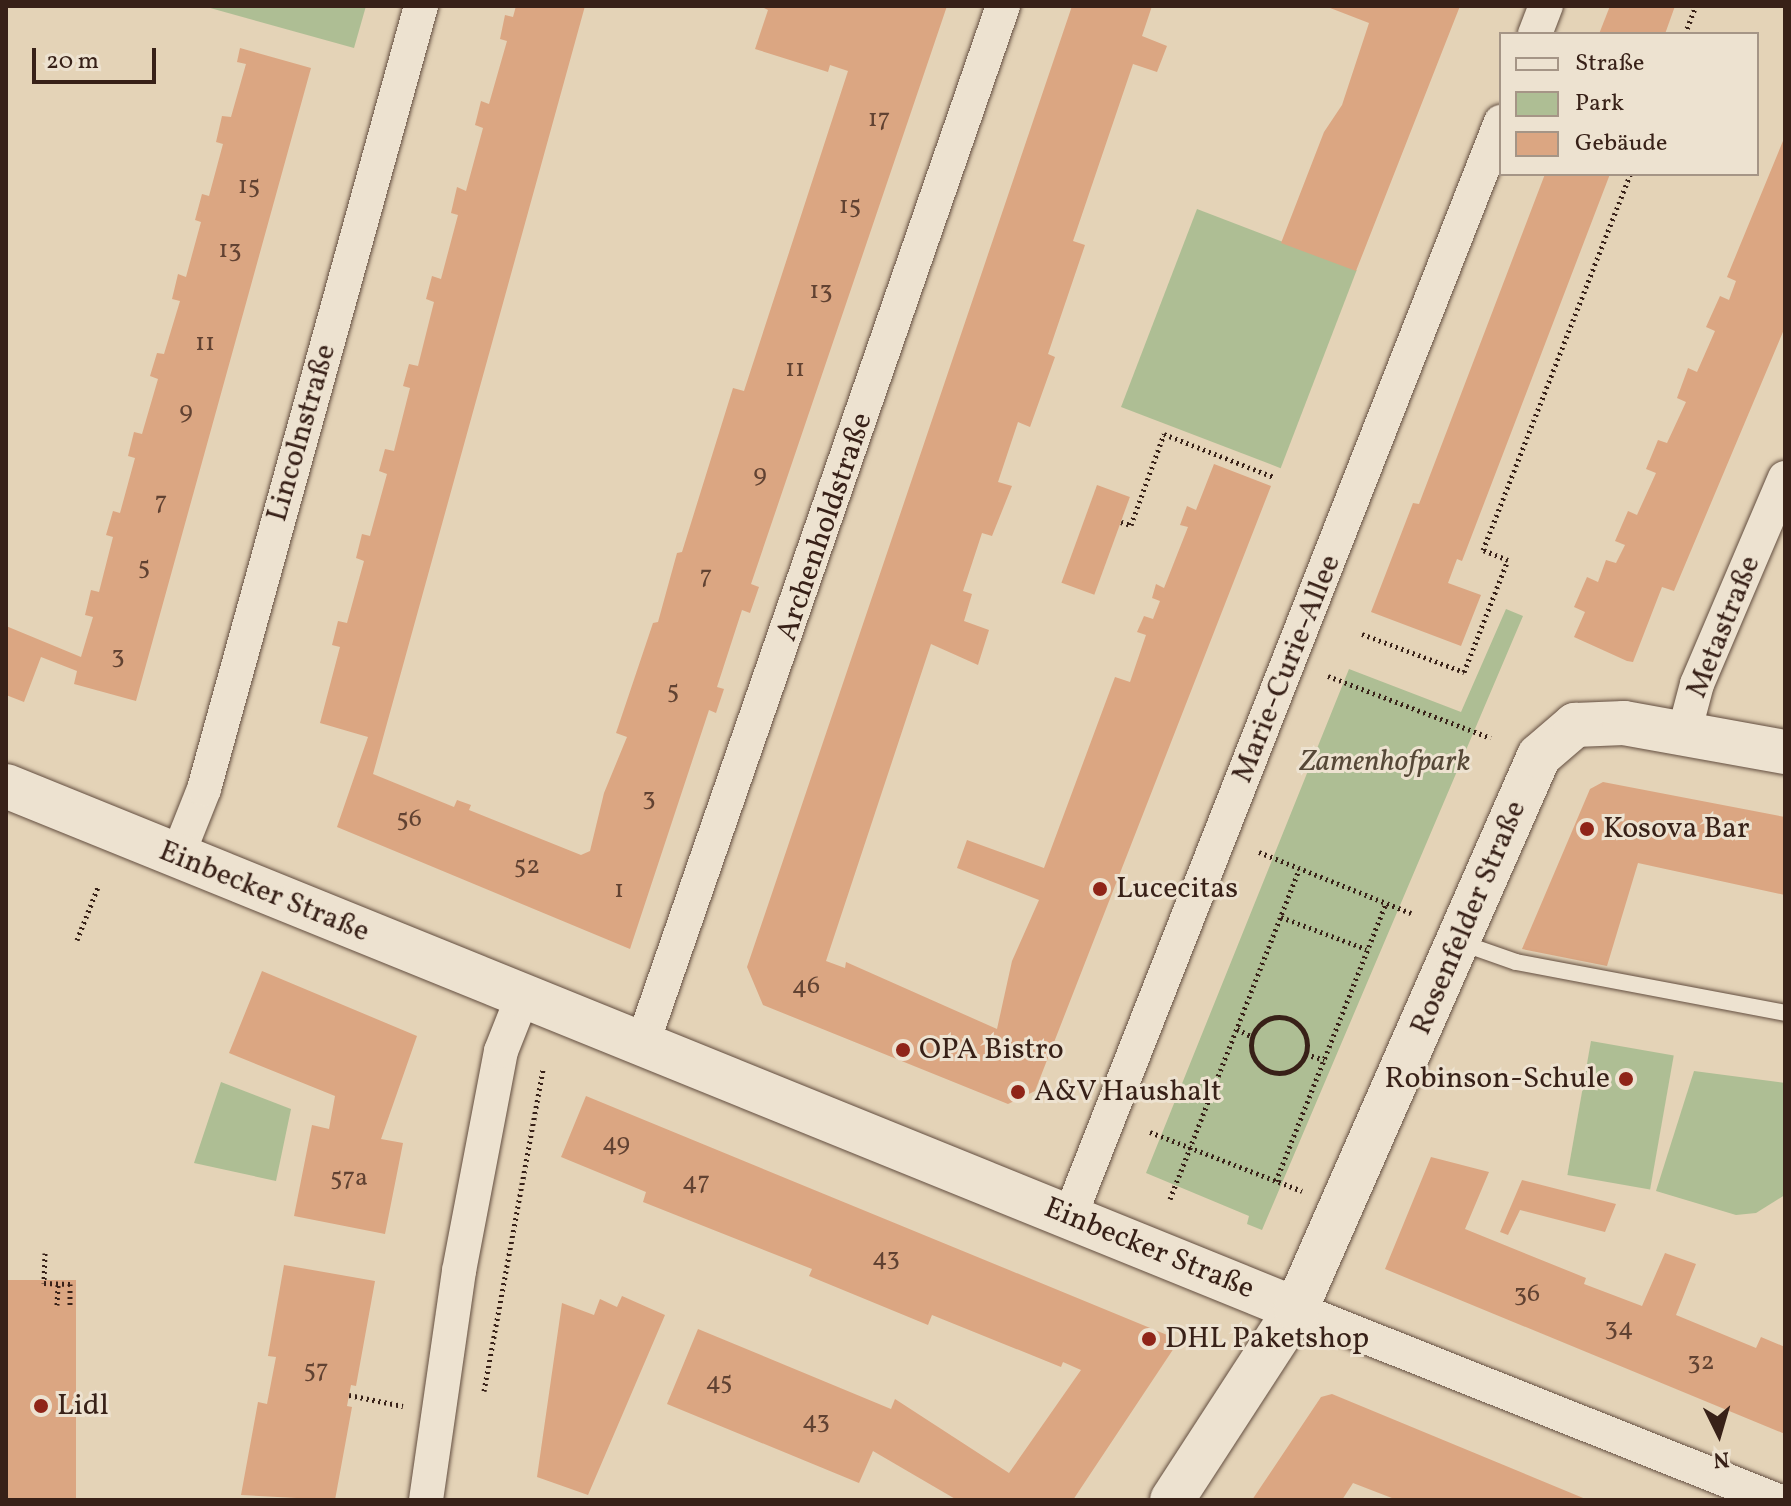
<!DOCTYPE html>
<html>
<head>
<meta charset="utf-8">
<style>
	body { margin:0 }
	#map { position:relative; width:1791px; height:1506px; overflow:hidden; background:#e4d3b7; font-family:Vollkorn,serif }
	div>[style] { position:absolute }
	.green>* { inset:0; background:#aebe94; transform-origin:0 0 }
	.building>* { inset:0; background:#dba682; transform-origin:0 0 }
	.path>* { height:5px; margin-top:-2.5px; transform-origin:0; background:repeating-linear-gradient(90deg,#382118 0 2px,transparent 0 6px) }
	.path>.ring { margin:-2.5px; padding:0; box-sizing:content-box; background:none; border:5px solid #382118; border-radius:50% }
	.roads { filter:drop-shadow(0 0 2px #634e40) drop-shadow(0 0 2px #634e40) }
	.lane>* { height:16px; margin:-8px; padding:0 8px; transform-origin:8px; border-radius:8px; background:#ede2d0 }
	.street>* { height:34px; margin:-17px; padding:0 17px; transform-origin:17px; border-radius:17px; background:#ede2d0 }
	.secondary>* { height:44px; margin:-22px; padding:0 22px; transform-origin:22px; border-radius:22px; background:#ede2d0 }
	.dots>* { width:22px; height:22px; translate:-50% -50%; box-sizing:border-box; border:4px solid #ede2d0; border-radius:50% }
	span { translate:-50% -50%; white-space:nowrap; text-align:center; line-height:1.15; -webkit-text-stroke:6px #ede2d0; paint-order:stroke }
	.number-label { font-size:26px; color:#614232 }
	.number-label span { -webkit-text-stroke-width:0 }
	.street-label { font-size:30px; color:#382118 }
	.park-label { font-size:30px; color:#564837; font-style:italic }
	.poi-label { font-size:30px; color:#382118 }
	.left { translate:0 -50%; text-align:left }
	.right { translate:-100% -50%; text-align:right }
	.frame { position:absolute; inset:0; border:8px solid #382118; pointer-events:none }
	.legend { position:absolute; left:1499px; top:32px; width:260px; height:144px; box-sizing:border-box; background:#ede2d0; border:2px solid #a59586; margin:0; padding:10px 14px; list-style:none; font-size:24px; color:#382118 }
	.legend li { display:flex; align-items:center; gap:16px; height:40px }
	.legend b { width:40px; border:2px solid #a59586 }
	.north { position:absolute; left:1679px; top:1394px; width:80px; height:80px; -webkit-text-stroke:6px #ede2d0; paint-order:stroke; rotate:175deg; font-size:22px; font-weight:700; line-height:32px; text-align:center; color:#382118 }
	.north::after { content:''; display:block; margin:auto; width:28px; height:36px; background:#382118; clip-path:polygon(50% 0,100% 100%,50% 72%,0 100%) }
	.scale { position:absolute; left:32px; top:48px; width:124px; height:36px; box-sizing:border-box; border:4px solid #382118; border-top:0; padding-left:10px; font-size:24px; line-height:28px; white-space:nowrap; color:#382118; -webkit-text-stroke:6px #ede2d0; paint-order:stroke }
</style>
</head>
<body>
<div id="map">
	<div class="green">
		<div style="clip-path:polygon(203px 6px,366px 6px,354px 48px)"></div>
		<div style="left:1197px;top:209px;width:171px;height:212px;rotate:21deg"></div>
		<div style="clip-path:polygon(1506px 609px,1523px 616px,1262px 1230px,1247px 1224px,1249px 1216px,1146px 1173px,1349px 669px,1461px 712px)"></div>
		<div style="left:1591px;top:1041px;width:84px;height:136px;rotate:10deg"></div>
		<div style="clip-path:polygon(1694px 1071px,1785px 1083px,1785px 1195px,1756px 1213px,1736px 1215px,1656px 1191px)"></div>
		<div style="clip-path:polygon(221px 1082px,291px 1109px,276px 1181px,194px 1163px)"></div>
	</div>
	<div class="building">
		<div style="clip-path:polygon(516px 6px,585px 6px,373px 774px,454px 807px,457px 800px,471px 805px,469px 810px,581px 855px,590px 851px,604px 793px,627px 737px,616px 733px,653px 623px,658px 622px,677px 553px,682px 552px,733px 388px,744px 391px,848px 71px,830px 65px,828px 72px,755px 49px,768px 10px,760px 6px,947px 6px,751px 584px,759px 587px,750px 613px,742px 610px,717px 687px,724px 689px,716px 713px,709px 710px,630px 949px,337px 827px,368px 737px,320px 723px,340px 647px,332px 645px,338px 621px,347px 623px,364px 561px,356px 558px,362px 534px,370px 536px,387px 474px,379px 471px,385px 449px,394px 451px,410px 388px,403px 386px,409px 364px,418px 366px,434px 302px,426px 299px,432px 276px,441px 279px,458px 215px,451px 213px,457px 187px,466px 191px,483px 128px,475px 125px,481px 101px,489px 104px,507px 41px,500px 39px,505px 15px,513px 17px)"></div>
		<div style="clip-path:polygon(1072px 6px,1152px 6px,1142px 36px,1167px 46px,1157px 72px,1133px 64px,1073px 241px,1085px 245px,1048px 354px,1055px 357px,1030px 427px,1018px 422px,998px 482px,1012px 486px,992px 536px,982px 533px,963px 591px,972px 594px,964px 621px,989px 630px,978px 665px,931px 644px,826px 961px,845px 968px,846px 962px,997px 1029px,1012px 961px,1039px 900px,957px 868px,967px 840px,1044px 868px,1115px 677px,1130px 682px,1146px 635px,1137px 632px,1144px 616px,1153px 619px,1160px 601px,1152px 598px,1156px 584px,1164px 588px,1188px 527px,1180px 525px,1187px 506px,1196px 510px,1214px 464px,1271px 486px,1035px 1091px,1008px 1104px,763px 1005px,747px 967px)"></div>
		<div style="clip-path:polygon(1325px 6px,1460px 6px,1356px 271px,1281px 243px,1324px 132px,1342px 105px,1369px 23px)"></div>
		<div style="clip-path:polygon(1610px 6px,1675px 6px,1665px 34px,1599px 34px)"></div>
		<div style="clip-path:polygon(240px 48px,311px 68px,136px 701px,74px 684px,77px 671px,41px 657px,24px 702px,6px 695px,6px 626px,81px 657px,93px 617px,85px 615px,91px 590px,99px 592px,113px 537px,106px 535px,113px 511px,120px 513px,135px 458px,128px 456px,134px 432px,142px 434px,158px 379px,150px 376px,157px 353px,164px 354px,180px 301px,172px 299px,178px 274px,186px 277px,201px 222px,195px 220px,202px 194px,209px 196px,223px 144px,216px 142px,222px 116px,231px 117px,246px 64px,237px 62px)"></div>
		<div style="clip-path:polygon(1785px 136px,1785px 327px,1674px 591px,1662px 587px,1633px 662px,1627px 661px,1574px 637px,1585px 612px,1574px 607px,1587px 577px,1598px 582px,1606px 560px,1616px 563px,1625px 545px,1615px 541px,1628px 511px,1637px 515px,1656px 473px,1646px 469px,1658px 440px,1667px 443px,1686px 402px,1677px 398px,1688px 368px,1697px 372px,1715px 331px,1706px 327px,1720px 296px,1729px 300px,1736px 281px,1727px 277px)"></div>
		<div style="clip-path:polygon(1545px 174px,1610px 174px,1462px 561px,1457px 559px,1448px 583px,1481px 595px,1461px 646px,1371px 612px,1413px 503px,1419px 504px)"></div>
		<div style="left:1097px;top:485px;width:35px;height:104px;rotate:20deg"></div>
		<div style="clip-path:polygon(1603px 782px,1785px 817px,1785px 895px,1638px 863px,1607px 966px,1522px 949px,1590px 789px)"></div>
		<div style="clip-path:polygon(262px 971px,417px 1036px,381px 1139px,403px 1143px,385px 1234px,294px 1216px,312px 1125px,329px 1129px,335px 1096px,229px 1053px)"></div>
		<div style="clip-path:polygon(586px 1096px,1172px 1337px,1174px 1348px,1073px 1500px,957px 1500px,873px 1451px,859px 1483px,667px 1404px,698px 1329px,891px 1409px,895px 1399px,1009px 1473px,1081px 1370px,1063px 1362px,1061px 1367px,932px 1315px,928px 1325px,809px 1276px,812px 1269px,643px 1202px,646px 1192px,561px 1157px)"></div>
		<div style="clip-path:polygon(1431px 1157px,1489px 1172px,1465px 1229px,1586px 1278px,1584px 1284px,1642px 1306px,1665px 1253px,1696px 1264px,1676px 1315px,1756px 1348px,1761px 1337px,1785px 1347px,1785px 1434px,1385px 1269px)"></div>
		<div style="clip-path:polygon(1522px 1180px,1616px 1204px,1605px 1232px,1520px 1210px,1508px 1235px,1500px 1232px)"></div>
		<div style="clip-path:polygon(284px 1265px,375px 1281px,356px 1386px,351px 1385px,347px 1406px,352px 1407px,335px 1500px,241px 1495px,258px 1402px,267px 1404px,276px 1357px,268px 1356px)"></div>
		<div style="left:6px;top:1280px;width:70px;height:220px"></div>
		<div style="clip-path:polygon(622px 1296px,665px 1315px,588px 1495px,537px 1477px,562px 1303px,594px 1315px,600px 1299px,617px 1307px)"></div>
		<div style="clip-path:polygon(1332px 1394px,1588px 1500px,1397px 1500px,1353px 1483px,1342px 1500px,1252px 1500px,1321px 1397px)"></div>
	</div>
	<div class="path">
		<div style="left:1685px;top:34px;width:30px;rotate:-69deg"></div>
		<div style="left:1121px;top:522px;width:10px;rotate:17deg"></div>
		<div style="left:1131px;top:525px;width:97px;rotate:-70.1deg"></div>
		<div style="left:1164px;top:434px;width:118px;rotate:21.4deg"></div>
		<div style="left:1362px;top:634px;width:109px;rotate:20.4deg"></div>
		<div style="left:1464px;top:672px;width:120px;rotate:-68.6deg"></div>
		<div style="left:1508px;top:560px;width:27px;rotate:-158deg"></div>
		<div style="left:1483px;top:550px;width:404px;rotate:-68.6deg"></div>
		<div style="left:1328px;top:676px;width:174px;rotate:20.8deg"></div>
		<div style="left:1259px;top:852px;width:164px;rotate:21.9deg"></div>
		<div style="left:1281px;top:917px;width:91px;rotate:20.6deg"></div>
		<div style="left:77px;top:940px;width:57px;rotate:-68.4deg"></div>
		<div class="ring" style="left:1251px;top:1017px;width:51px;height:51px"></div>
		<div style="left:1237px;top:1029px;width:18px;rotate:27deg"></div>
		<div style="left:1306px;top:1054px;width:19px;rotate:18deg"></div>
		<div style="left:1150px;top:1132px;width:163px;rotate:21.2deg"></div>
		<div style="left:1276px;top:1181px;width:299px;rotate:-68.4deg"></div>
		<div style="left:1170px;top:1199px;width:354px;rotate:-68.6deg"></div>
		<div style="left:45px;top:1253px;width:30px;rotate:92deg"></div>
		<div style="left:44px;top:1283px;width:26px;rotate:2deg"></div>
		<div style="left:70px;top:1284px;width:21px;rotate:90deg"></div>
		<div style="left:57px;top:1305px;width:21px;rotate:-87deg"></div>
		<div style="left:484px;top:1391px;width:327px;rotate:-79.6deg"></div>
		<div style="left:349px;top:1395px;width:55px;rotate:11.5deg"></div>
	</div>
	<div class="roads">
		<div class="lane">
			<div style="left:1459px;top:942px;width:60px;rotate:19.3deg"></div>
			<div style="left:1516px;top:962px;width:274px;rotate:10.7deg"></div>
		</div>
		<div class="street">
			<div style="left:1535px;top:34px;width:30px;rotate:-69deg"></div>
			<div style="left:1684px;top:733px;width:51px;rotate:-75.1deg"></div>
			<div style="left:1697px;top:684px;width:224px;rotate:-66.9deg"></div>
			<div style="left:177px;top:857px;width:73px;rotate:-68.3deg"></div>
			<div style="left:204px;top:789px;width:813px;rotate:-74.51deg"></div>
			<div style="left:642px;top:1045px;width:1100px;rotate:-70.84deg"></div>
			<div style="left:1070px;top:1216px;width:1176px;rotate:-68.5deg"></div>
			<div style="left:1296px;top:1309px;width:517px;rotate:21.7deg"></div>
			<div style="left:426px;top:1500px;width:231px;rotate:-81.8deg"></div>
			<div style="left:459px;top:1271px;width:224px;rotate:-79.2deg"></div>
			<div style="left:501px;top:1051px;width:57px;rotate:-68.4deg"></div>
		</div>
		<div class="secondary">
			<div style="left:6px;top:786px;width:1392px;rotate:22.07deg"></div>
			<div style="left:1172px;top:1500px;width:228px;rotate:-57deg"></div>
			<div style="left:1296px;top:1309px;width:604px;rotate:-66.28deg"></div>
			<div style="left:1539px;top:756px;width:48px;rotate:-40.7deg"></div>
			<div style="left:1575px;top:725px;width:49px;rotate:-2.3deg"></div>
			<div style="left:1624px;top:723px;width:164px;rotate:10.2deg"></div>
		</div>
	</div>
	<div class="dots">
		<div style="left:1587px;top:829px;background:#8f2418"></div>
		<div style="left:1100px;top:889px;background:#8f2418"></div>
		<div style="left:903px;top:1050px;background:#8f2418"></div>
		<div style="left:1626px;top:1079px;background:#8f2418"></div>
		<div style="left:1018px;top:1092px;background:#8f2418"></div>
		<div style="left:1149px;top:1339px;background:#8f2418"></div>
		<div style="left:41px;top:1406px;background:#8f2418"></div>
	</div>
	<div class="number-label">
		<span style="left:879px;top:120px">17</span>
		<span style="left:249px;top:187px">15</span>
		<span style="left:850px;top:207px">15</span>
		<span style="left:230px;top:251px">13</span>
		<span style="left:821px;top:292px">13</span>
		<span style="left:205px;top:344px">11</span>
		<span style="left:795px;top:370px">11</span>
		<span style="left:186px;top:412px">9</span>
		<span style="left:760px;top:475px">9</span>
		<span style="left:161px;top:503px">7</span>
		<span style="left:144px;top:568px">5</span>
		<span style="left:706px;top:577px">7</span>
		<span style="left:118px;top:657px">3</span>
		<span style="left:673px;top:692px">5</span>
		<span style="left:649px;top:799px">3</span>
		<span style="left:409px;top:820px">56</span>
		<span style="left:527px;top:867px">52</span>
		<span style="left:619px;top:891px">1</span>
		<span style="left:806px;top:987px">46</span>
		<span style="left:616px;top:1144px">49</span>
		<span style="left:349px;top:1179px">57a</span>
		<span style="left:696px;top:1183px">47</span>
		<span style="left:886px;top:1259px">43</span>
		<span style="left:1527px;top:1295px">36</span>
		<span style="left:1619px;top:1329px">34</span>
		<span style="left:1701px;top:1363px">32</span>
		<span style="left:316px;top:1371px">57</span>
		<span style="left:719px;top:1383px">45</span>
		<span style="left:816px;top:1422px">43</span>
	</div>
	<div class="street-label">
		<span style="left:302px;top:433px;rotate:-74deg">Lincolnstraße</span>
		<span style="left:825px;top:527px;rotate:-71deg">Archenholdstraße</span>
		<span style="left:1724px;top:627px;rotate:-68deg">Metastraße</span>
		<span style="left:1287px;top:669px;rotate:-68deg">Marie-Curie-Allee</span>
		<span style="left:264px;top:892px;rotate:22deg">Einbecker Straße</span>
		<span style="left:1469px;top:918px;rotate:-67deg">Rosenfelder Straße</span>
		<span style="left:1149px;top:1249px;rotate:22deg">Einbecker Straße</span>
	</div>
	<div class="park-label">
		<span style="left:1385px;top:762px">Zamenhofpark</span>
	</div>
	<div class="poi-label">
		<span class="left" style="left:1603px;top:829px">Kosova Bar</span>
		<span class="left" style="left:1116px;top:889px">Lucecitas</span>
		<span class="left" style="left:919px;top:1050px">OPA Bistro</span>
		<span class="right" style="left:1610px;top:1079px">Robinson-Schule</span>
		<span class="left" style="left:1034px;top:1092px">A&amp;V Haushalt</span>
		<span class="left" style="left:1165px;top:1339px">DHL Paketshop</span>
		<span class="left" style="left:57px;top:1406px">Lidl</span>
	</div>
	<div class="frame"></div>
	<ul class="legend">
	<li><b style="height:10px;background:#ede2d0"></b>Straße</li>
	<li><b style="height:22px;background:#aebe94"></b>Park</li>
	<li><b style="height:22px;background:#dba682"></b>Gebäude</li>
	</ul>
	<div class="north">N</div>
	<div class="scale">20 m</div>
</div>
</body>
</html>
